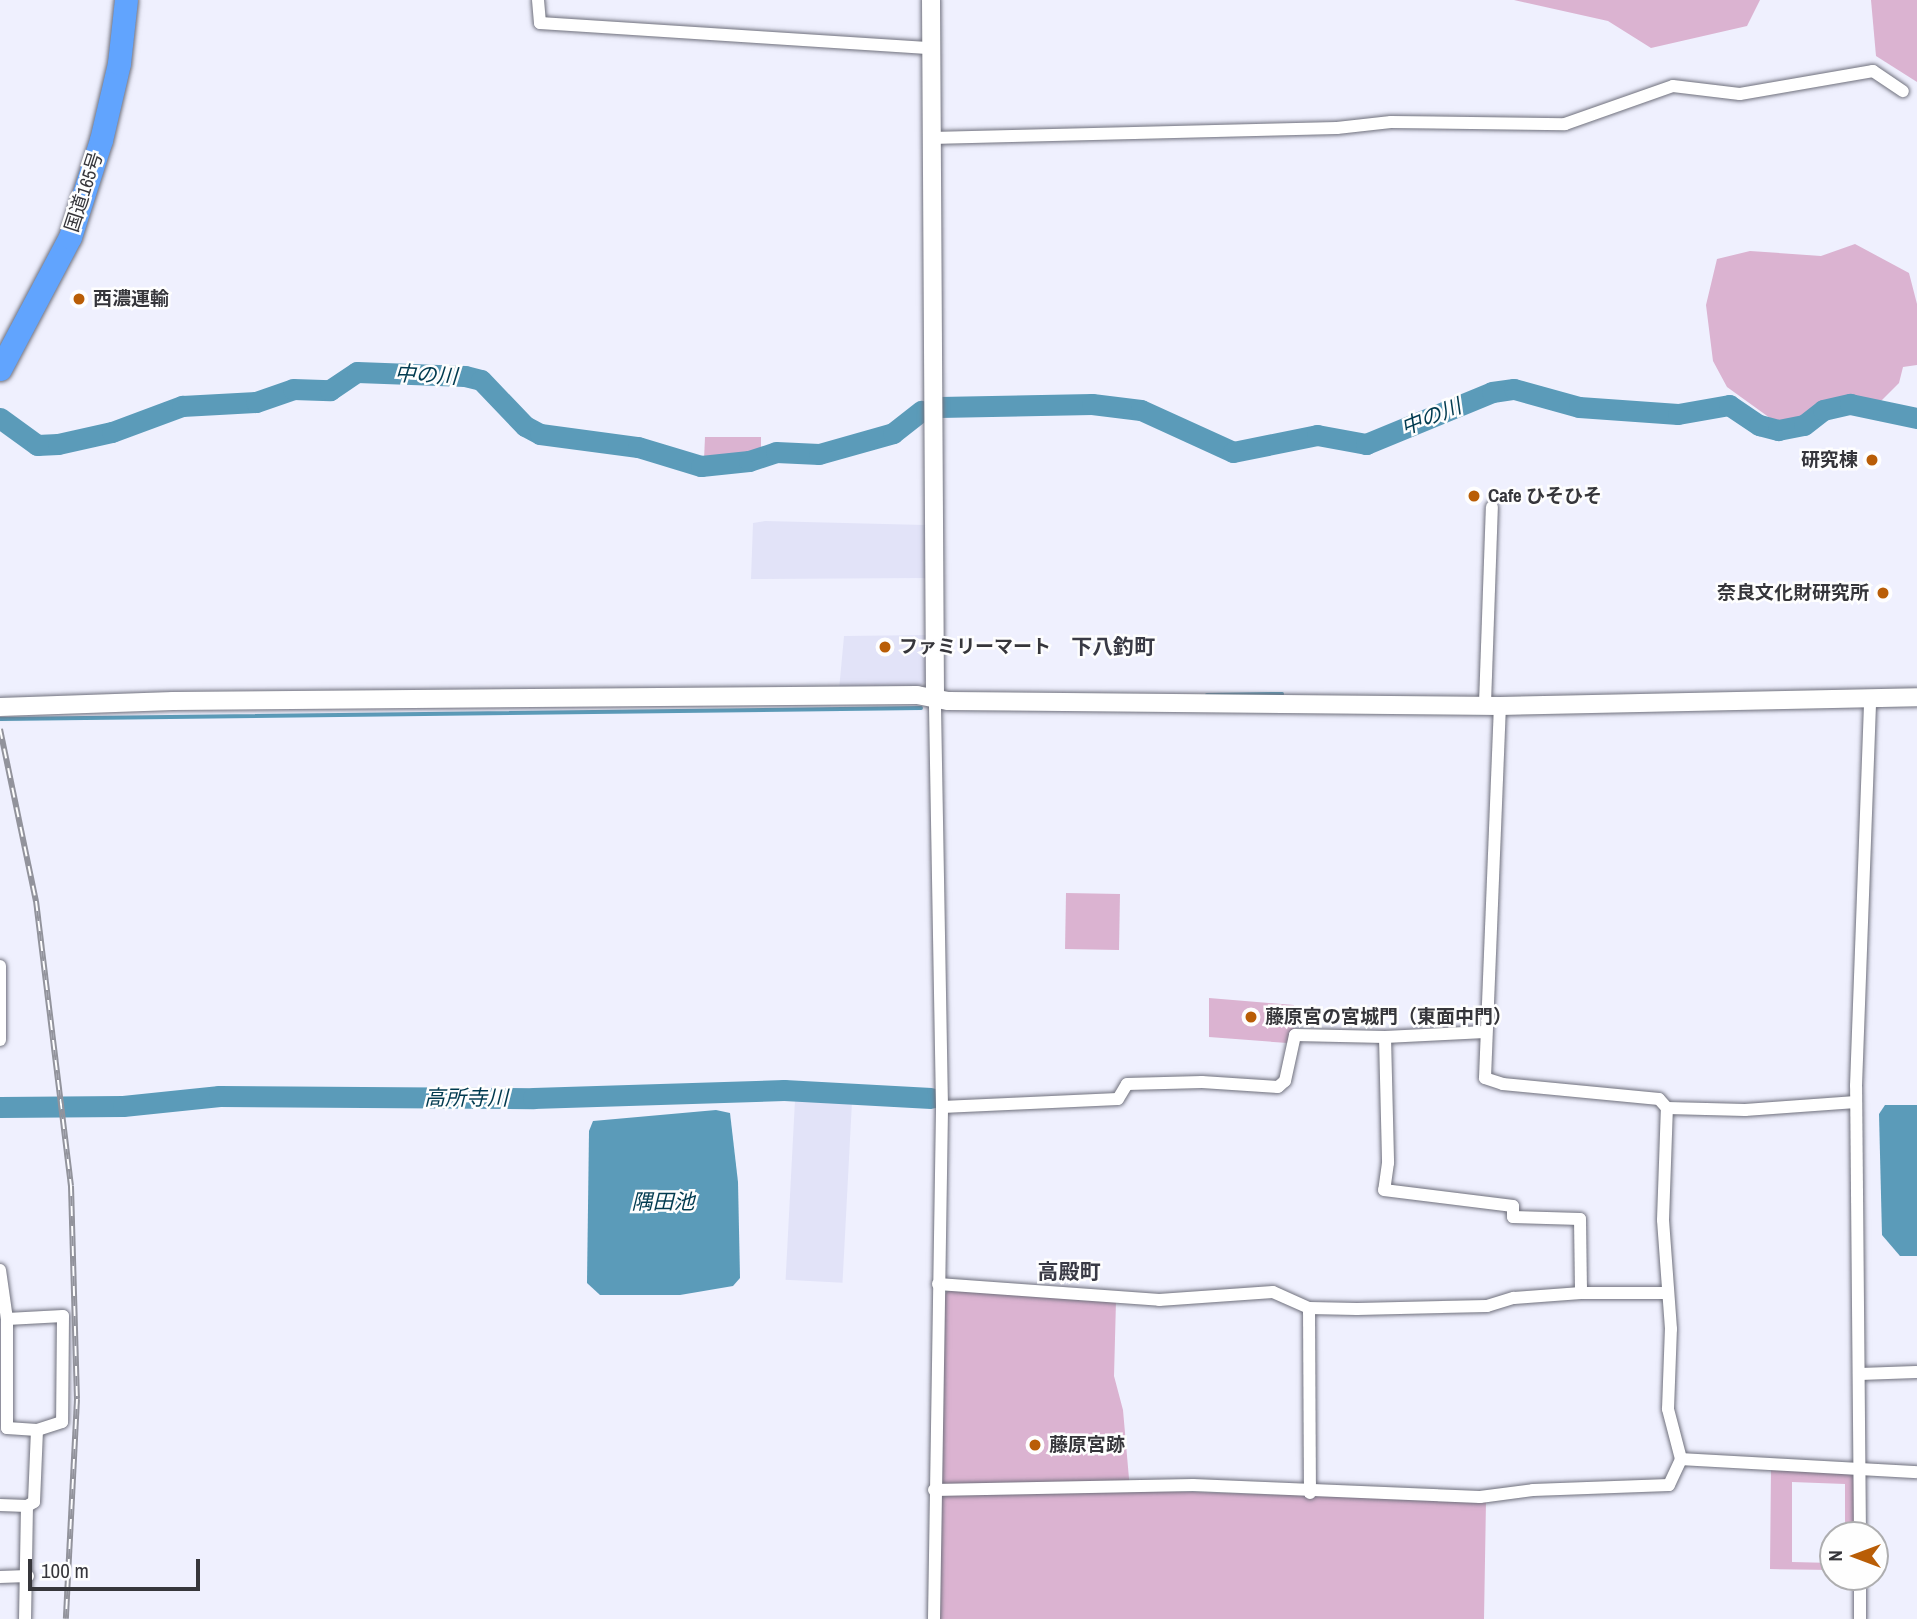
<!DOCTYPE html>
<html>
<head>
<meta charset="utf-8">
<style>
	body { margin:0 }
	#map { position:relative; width:1917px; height:1619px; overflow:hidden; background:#eff0fe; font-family:"Archivo Narrow","Noto Sans JP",sans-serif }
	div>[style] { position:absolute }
	.built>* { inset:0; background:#e2e3f8; transform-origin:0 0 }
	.green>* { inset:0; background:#dbb3d1; transform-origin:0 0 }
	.water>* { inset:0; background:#5b9bb9 }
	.stream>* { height:3.5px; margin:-1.75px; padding:0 1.75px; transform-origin:1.75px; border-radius:1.75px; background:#5b9bb9 }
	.river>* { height:21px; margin:-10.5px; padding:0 10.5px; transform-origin:10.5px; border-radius:10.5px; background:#5b9bb9 }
	.roads { filter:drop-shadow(0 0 2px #6f707c) drop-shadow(0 0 2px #6f707c) }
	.street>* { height:12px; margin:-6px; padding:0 6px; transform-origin:6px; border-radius:6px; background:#fff }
	.secondary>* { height:18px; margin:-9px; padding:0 9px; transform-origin:9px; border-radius:9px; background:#fff }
	.highway>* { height:23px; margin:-11.5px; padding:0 11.5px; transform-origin:11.5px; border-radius:11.5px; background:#61a4fe }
	.rail>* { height:6px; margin-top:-3px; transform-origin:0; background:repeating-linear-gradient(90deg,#fefefe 0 10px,#92939c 0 20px); box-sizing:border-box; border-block:2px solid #92939c }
	.dots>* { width:19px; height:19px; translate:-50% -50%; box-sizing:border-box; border:4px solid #fefefe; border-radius:50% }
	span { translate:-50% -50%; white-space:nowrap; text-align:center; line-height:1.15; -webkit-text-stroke:5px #fefefe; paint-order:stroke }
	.street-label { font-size:19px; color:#36363b }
	.poi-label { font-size:19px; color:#36363b; font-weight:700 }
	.left { translate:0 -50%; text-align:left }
	.right { translate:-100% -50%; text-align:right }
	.water-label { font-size:21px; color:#003a4f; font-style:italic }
	.neighbourhood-label { font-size:21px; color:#393a45; font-weight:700 }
	.north { position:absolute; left:1819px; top:1521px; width:70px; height:70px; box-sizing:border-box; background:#fefefe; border:2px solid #aeaeb0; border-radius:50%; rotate:270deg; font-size:19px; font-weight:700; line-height:28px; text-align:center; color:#36363b }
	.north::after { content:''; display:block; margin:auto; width:24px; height:32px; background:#b95d06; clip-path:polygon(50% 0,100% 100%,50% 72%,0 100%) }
	.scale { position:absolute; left:28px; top:1559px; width:172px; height:32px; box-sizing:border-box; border:4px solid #36363b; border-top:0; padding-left:9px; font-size:21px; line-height:24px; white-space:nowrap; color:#36363b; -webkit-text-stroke:5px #fefefe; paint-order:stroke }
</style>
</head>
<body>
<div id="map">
	<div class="built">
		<div style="clip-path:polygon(765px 521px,925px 525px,926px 578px,751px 579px,753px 523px)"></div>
		<div style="clip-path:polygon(928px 635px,928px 679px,917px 688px,839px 690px,844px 636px)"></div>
		<div style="left:795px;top:1100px;width:57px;height:180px;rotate:3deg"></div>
	</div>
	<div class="green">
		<div style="clip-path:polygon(1514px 0,1760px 0,1747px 26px,1651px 48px,1608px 21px)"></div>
		<div style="clip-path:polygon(1871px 0,1917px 0,1917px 82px,1876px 56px)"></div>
		<div style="clip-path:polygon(1855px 244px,1909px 273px,1917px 304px,1917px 365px,1903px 367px,1899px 383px,1879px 403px,1848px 399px,1819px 407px,1794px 425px,1770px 418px,1727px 387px,1713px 361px,1706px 305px,1717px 259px,1750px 251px,1821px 256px)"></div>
		<div style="clip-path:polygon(705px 437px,761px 437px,761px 452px,704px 460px)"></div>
		<div style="left:1066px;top:893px;width:54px;height:56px;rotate:1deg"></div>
		<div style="clip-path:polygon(1209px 998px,1294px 1005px,1294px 1030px,1287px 1043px,1209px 1037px)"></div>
		<div style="clip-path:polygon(950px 1289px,1116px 1301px,1114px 1376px,1123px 1410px,1130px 1490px,1486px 1501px,1484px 1619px,940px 1619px,945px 1294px)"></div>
		<div style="clip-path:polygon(1771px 1468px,1856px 1475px,1856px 1535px,1845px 1535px,1845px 1484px,1792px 1482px,1792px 1562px,1833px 1563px,1833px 1570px,1770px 1569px)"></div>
	</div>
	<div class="water">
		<div style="clip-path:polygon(1885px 1105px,1917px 1105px,1917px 1256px,1900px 1256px,1882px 1235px,1879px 1114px)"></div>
		<div style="clip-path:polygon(716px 1110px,730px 1113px,738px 1182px,740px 1278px,733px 1286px,680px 1295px,600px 1295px,587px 1283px,589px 1131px,593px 1121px)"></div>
	</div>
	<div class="stream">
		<div style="left:1207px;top:695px;width:75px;rotate:-0.8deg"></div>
		<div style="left:0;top:719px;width:921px;rotate:-0.68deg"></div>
	</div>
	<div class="river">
		<div style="left:939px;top:407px;width:153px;rotate:-1.1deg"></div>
		<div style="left:1092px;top:404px;width:49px;rotate:7deg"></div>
		<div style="left:1141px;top:410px;width:101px;rotate:24.5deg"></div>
		<div style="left:1233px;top:452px;width:86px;rotate:-11.4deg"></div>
		<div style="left:1317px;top:435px;width:50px;rotate:10.4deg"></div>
		<div style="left:1366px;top:444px;width:136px;rotate:-22.4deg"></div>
		<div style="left:1492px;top:392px;width:22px;rotate:-8deg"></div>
		<div style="left:1514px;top:389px;width:67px;rotate:15.5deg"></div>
		<div style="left:1579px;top:407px;width:99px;rotate:4deg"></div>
		<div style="left:1678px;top:414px;width:52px;rotate:-10deg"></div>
		<div style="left:1729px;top:405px;width:36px;rotate:34deg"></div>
		<div style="left:1759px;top:425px;width:20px;rotate:15deg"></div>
		<div style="left:1778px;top:430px;width:26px;rotate:-11deg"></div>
		<div style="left:1804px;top:425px;width:24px;rotate:-38deg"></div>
		<div style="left:1823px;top:410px;width:28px;rotate:-13deg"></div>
		<div style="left:1850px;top:404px;width:68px;rotate:11.8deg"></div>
		<div style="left:0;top:418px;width:46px;rotate:36.1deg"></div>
		<div style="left:37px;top:445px;width:21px;rotate:-3deg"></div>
		<div style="left:58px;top:444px;width:55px;rotate:-12.5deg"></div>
		<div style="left:112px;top:432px;width:75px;rotate:-20.4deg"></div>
		<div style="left:182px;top:406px;width:74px;rotate:-3.1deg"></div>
		<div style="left:256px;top:402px;width:39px;rotate:-19deg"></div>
		<div style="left:293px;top:389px;width:37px;rotate:2deg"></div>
		<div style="left:330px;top:390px;width:32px;rotate:-34deg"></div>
		<div style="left:357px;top:372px;width:108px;rotate:2.1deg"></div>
		<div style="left:465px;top:376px;width:16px;rotate:14deg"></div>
		<div style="left:481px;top:380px;width:64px;rotate:46.3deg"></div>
		<div style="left:525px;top:426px;width:17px;rotate:28deg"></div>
		<div style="left:540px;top:434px;width:99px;rotate:7.6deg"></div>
		<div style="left:638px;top:447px;width:66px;rotate:16.8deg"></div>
		<div style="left:701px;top:466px;width:48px;rotate:-5.9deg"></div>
		<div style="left:749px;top:461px;width:28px;rotate:-18deg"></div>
		<div style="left:776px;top:452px;width:43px;rotate:2.7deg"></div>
		<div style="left:819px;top:454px;width:77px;rotate:-15.8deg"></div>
		<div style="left:893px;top:433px;width:36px;rotate:-38deg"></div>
		<div style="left:0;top:1107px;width:123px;rotate:-0.5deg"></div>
		<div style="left:123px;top:1106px;width:97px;rotate:-5.9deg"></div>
		<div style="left:219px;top:1096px;width:314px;rotate:0.4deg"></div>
		<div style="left:533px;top:1098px;width:251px;rotate:-1.8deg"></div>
		<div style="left:784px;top:1090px;width:147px;rotate:3.1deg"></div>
	</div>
	<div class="roads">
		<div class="street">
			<div style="left:538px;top:0;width:23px;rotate:85deg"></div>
			<div style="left:540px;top:23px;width:392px;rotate:3.7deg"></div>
			<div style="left:931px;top:138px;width:406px;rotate:-1.4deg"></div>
			<div style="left:1337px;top:128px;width:54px;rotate:-6.3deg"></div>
			<div style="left:1391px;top:122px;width:174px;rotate:0.7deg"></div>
			<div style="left:1565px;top:124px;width:114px;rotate:-19.4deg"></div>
			<div style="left:1673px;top:86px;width:67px;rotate:6.8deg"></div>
			<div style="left:1740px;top:94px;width:135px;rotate:-9.8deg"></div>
			<div style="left:1873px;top:71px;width:36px;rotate:34deg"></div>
			<div style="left:1485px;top:704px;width:197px;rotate:-88deg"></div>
			<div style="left:0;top:966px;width:74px;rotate:90deg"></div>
			<div style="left:1385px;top:1037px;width:126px;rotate:88.6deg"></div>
			<div style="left:1388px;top:1163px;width:27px;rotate:98deg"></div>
			<div style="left:1384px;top:1190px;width:130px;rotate:7.1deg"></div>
			<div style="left:1513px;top:1206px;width:11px;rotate:90deg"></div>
			<div style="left:1513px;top:1217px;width:67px;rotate:1.7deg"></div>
			<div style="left:1580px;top:1219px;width:74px;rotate:89.2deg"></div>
			<div style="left:942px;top:1107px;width:176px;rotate:-2.6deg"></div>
			<div style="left:1118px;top:1099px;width:17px;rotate:-59deg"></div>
			<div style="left:1127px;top:1084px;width:75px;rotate:-1.5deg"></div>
			<div style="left:1202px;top:1082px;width:76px;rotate:3.8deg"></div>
			<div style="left:1278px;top:1087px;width:9px;rotate:-41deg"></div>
			<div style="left:1285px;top:1081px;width:47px;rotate:-77.7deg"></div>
			<div style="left:1295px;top:1035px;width:90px;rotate:1.3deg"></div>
			<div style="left:1385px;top:1037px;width:100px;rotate:-2.9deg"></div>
			<div style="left:1667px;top:1108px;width:78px;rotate:1.5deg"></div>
			<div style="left:1745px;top:1110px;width:111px;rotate:-4.1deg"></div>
			<div style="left:0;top:1270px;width:49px;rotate:81.9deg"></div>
			<div style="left:7px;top:1319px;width:109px;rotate:90deg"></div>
			<div style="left:7px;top:1428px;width:30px;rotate:4deg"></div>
			<div style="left:37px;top:1430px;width:72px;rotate:92.4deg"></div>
			<div style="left:34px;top:1502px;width:8px;rotate:150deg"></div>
			<div style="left:27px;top:1506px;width:113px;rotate:91deg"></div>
			<div style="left:938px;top:1284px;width:222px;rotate:4.1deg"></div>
			<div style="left:1159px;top:1300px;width:114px;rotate:-4deg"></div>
			<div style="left:1273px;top:1292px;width:39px;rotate:24deg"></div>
			<div style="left:1309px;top:1308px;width:48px;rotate:1.2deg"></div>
			<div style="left:1357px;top:1309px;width:130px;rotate:-1.3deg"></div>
			<div style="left:1487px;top:1306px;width:28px;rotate:-17deg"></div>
			<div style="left:1514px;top:1298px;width:67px;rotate:-4.3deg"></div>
			<div style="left:1581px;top:1293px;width:85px"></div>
			<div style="left:1309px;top:1308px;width:185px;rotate:89.7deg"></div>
			<div style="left:7px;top:1319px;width:56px;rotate:-3.1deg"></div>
			<div style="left:63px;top:1316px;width:106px;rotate:90.5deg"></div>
			<div style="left:62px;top:1422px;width:26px;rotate:162deg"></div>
			<div style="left:1859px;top:1374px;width:58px;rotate:-2deg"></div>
			<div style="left:1681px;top:1459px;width:236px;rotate:3.2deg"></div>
			<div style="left:934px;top:1490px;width:259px;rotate:-1.1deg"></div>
			<div style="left:1193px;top:1485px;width:287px;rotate:2.4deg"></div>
			<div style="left:1480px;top:1497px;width:53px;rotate:-7.5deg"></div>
			<div style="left:1533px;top:1490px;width:136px;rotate:-2.1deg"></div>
			<div style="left:1669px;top:1485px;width:29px;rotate:-65deg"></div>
			<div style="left:1681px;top:1459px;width:52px;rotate:-104.6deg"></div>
			<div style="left:1668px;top:1409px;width:80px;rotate:-87.9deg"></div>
			<div style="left:1671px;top:1329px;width:109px;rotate:-94.2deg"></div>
			<div style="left:1663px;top:1220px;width:112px;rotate:-88deg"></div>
			<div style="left:1667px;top:1108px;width:12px;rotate:-132deg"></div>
			<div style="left:1659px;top:1099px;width:157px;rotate:-174.5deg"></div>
			<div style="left:1503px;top:1084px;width:19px;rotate:-162deg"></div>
			<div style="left:1485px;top:1078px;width:372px;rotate:-87.7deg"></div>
			<div style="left:0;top:1505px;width:27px;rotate:2deg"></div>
			<div style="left:1860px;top:1535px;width:449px;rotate:-90.5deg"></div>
			<div style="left:1856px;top:1086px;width:388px;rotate:-87.9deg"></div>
			<div style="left:0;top:1577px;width:28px;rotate:-2deg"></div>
			<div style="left:1860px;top:1577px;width:42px;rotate:90deg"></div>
			<div style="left:934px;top:1619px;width:512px;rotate:-89.1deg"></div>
			<div style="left:942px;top:1107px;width:408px;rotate:-91deg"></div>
		</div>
		<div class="secondary">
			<div style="left:931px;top:0;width:699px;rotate:89.67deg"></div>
			<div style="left:0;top:707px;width:173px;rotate:-2deg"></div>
			<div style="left:173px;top:701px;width:744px;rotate:-0.46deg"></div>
			<div style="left:917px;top:695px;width:32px;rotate:11deg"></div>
			<div style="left:948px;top:701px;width:552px;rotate:0.52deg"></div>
			<div style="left:1500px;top:706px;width:417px;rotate:-1.2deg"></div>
		</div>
		<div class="highway">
			<div style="left:0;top:369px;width:149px;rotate:-62.1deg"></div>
			<div style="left:70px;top:237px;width:102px;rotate:-72.3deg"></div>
			<div style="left:101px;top:140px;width:79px;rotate:-76.8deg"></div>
			<div style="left:119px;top:63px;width:63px;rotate:-83.7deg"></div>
		</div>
	</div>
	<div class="rail">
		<div style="left:0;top:729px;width:176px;rotate:78.2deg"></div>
		<div style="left:36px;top:901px;width:287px;rotate:83deg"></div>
		<div style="left:71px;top:1186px;width:213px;rotate:88.4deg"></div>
		<div style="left:77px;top:1399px;width:220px;rotate:92.9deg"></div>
	</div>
	<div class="dots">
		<div style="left:79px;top:299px;background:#b95d06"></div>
		<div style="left:1872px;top:460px;background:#b95d06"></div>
		<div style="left:1474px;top:496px;background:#b95d06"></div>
		<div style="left:1883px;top:593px;background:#b95d06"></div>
		<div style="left:885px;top:647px;background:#b95d06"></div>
		<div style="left:1251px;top:1017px;background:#b95d06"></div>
		<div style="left:1035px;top:1445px;background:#b95d06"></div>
	</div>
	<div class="street-label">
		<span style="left:84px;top:192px;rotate:-72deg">国道165号</span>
	</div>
	<div class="poi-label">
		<span class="left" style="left:93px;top:299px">西濃運輸</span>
		<span class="right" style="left:1858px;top:460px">研究棟</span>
		<span class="left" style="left:1488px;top:496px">Cafe ひそひそ</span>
		<span class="right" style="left:1869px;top:593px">奈良文化財研究所</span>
		<span class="left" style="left:899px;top:647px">ファミリーマート</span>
		<span class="left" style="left:1265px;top:1017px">藤原宮の宮城門（東面中門）</span>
		<span class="left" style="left:1049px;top:1445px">藤原宮跡</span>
	</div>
	<div class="water-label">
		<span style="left:426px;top:375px;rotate:3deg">中の川</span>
		<span style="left:1431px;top:417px;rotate:-22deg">中の川</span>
		<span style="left:466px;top:1098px">高所寺川</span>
		<span style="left:663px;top:1202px">隅田池</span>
	</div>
	<div class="neighbourhood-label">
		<span style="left:1113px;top:647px">下八釣町</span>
		<span style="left:1069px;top:1272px">高殿町</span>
	</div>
	<div class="north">N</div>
	<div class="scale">100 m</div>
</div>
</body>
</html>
